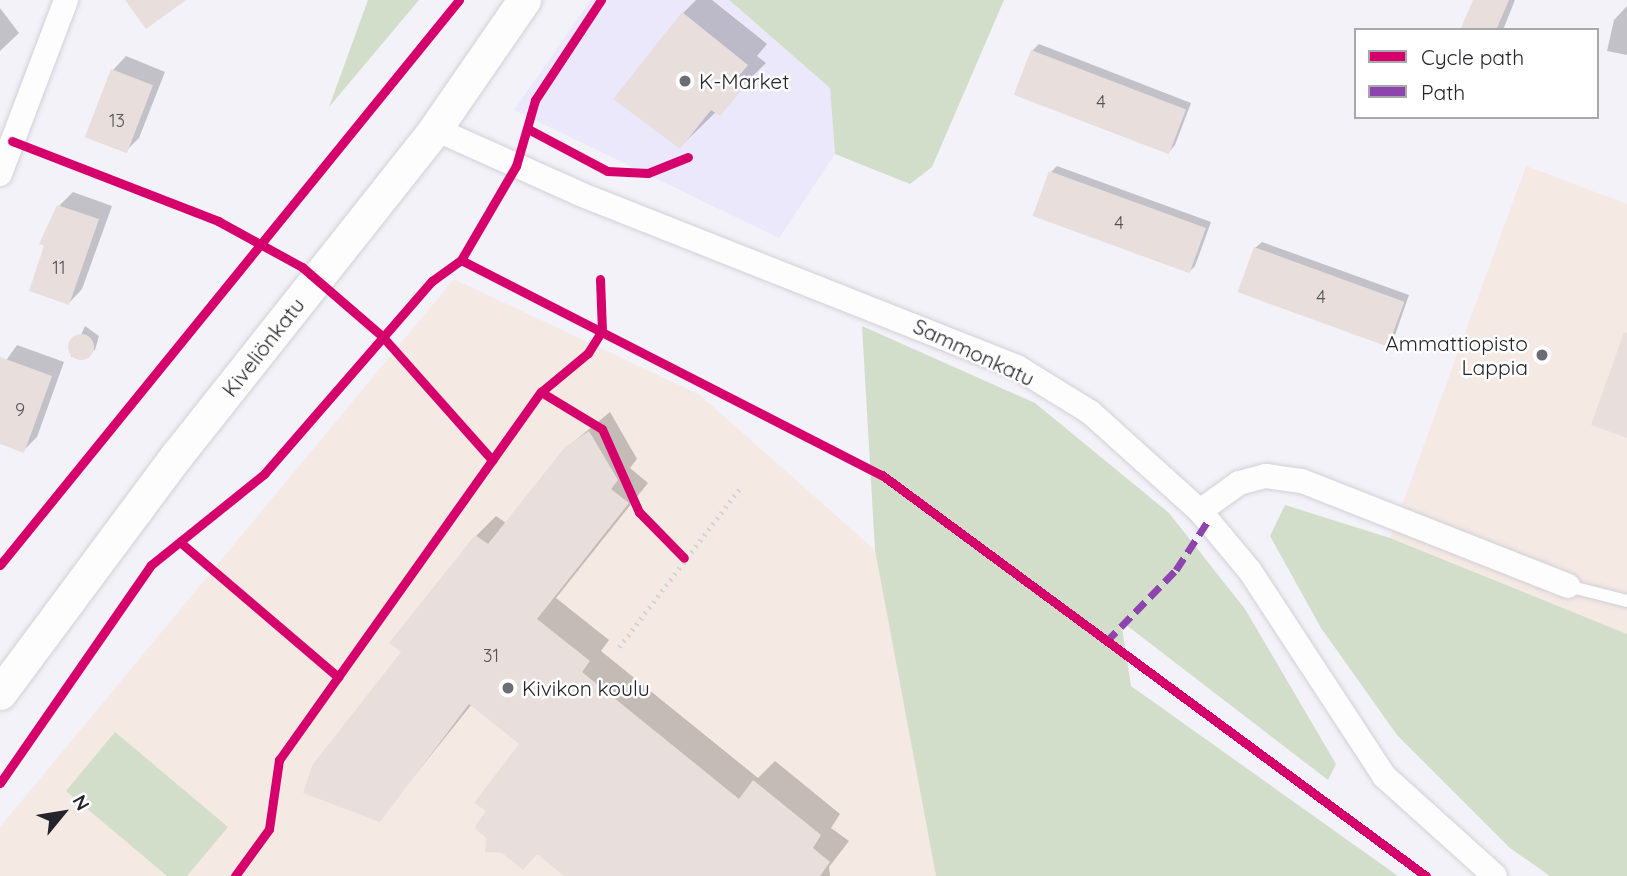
<!DOCTYPE html>
<html>
<head>
<meta charset="utf-8">
<style>
	body { margin:0 }
	#map { position:relative; width:1627px; height:876px; overflow:hidden; background:#f3f2f9; font-family:Quicksand,sans-serif }
	div>[style] { position:absolute }
	.built>* { inset:0; background:#ebe8fb }
	.education>* { inset:0; background:#f5e9e4 }
	.green>* { inset:0; background:#d2deca }
	.shadow>* { inset:0; background:#0003 }
	.building>* { inset:0; background:#e8dfdd; transform-origin:0 0 }
	.round { border-radius:50% }
	.path>* { height:4.5px; margin-top:-2.25px; transform-origin:0; background:repeating-linear-gradient(90deg,#d5d5d8 0 2px,transparent 0 7px) }
	.roads { filter:drop-shadow(0 0 2px #d1d0d7) drop-shadow(0 0 2px #d1d0d7) }
	.service>* { height:12px; margin:-6px; padding:0 6px; transform-origin:6px; border-radius:6px; background:#fdfdfe }
	.minor>* { height:24px; margin:-12px; padding:0 12px; transform-origin:12px; border-radius:12px; background:#fdfdfe }
	.secondary>* { height:33px; margin:-16.5px; padding:0 16.5px; transform-origin:16.5px; border-radius:16.5px; background:#fdfdfe }
	.quiet>* { height:7px; margin-top:-3.5px; transform-origin:0; background:repeating-linear-gradient(90deg,#8e44ad 0 14px,transparent 0 21px) }
	.cycleway>* { height:9px; margin:-4.5px; padding:0 4.5px; transform-origin:4.5px; border-radius:4.5px; background:#d6006c }
	.dots>* { width:19px; height:19px; translate:-50% -50%; box-sizing:border-box; border:4px solid #fff; border-radius:50% }
	span { translate:-50% -50%; white-space:nowrap; text-align:center; line-height:1.15; -webkit-text-stroke:5px #fff; paint-order:stroke }
	.number-label { font-size:18px; color:#565358 }
	.number-label span { -webkit-text-stroke-width:0 }
	.poi-label { font-size:21px; color:#25242c }
	.left { translate:0 -50%; text-align:left }
	.right { translate:-100% -50%; text-align:right }
	.street-label { font-size:21px; color:#25242c }
	.legend { position:absolute; left:1354px; top:28px; width:245px; height:91px; box-sizing:border-box; background:#fff; border:2px solid #a8a7ab; margin:0; padding:9px 12px; list-style:none; font-size:21px; color:#25242c }
	.legend li { display:flex; align-items:center; gap:14px; height:35px }
	.legend b { width:35px; border:2px solid #a8a7ab }
	.north { position:absolute; left:28px; top:778px; width:70px; height:70px; -webkit-text-stroke:5px #fff; paint-order:stroke; rotate:60deg; font-size:19px; font-weight:700; line-height:28px; text-align:center; color:#25242c }
	.north::after { content:''; display:block; margin:auto; width:24px; height:32px; background:#25242c; clip-path:polygon(50% 0,100% 100%,50% 72%,0 100%) }
</style>
</head>
<body>
<div id="map">
	<div class="built">
		<div style="clip-path:polygon(591px 0,728px 0,830px 88px,835px 154px,779px 238px,514px 110px)"></div>
	</div>
	<div class="education">
		<div style="clip-path:polygon(1526px 166px,1627px 204px,1627px 634px,1390px 538px)"></div>
		<div style="clip-path:polygon(454px 279px,700px 395px,875px 550px,936px 876px,0 876px,0 827px)"></div>
	</div>
	<div class="green">
		<div style="clip-path:polygon(368px 0,419px 0,329px 107px)"></div>
		<div style="clip-path:polygon(729px 0,1004px 0,932px 167px,910px 184px,835px 154px,830px 88px)"></div>
		<div style="clip-path:polygon(862px 326px,1035px 403px,1169px 513px,1245px 609px,1336px 764px,1328px 780px,1121px 621px,1131px 686px,1398px 876px,936px 876px,875px 550px)"></div>
		<div style="clip-path:polygon(1285px 505px,1390px 538px,1627px 634px,1627px 876px,1550px 876px,1510px 848px,1397px 735px,1321px 628px,1270px 536px)"></div>
		<div style="clip-path:polygon(115px 732px,228px 827px,187px 876px,167px 876px,66px 791px)"></div>
	</div>
	<div class="shadow">
		<div style="clip-path:polygon(696px 0,712px 0,767px 44px,757px 56px,766px 63px,680px 147px,683px 13px)"></div>
		<div style="clip-path:polygon(1483px 0,1515px 0,1503px 30px,1470px 30px)"></div>
		<div style="clip-path:polygon(1627px 6px,1627px 55px,1607px 51px,1614px 20px)"></div>
		<div style="clip-path:polygon(0 8px,19px 33px,0 51px)"></div>
		<div style="clip-path:polygon(1039px 44px,1191px 103px,1175px 145px,1169px 152px,1032px 51px)"></div>
		<div style="clip-path:polygon(126px 56px,165px 72px,139px 138px,126px 151px,113px 70px)"></div>
		<div style="clip-path:polygon(1057px 166px,1211px 222px,1195px 266px,1189px 272px,1051px 172px)"></div>
		<div style="clip-path:polygon(73px 192px,112px 206px,82px 289px,69px 303px,59px 206px)"></div>
		<div style="clip-path:polygon(1262px 242px,1409px 295px,1394px 338px,1387px 344px,1255px 248px)"></div>
		<div style="clip-path:polygon(85px 326px,99px 336px,95px 350px,71px 357px)"></div>
		<div style="clip-path:polygon(17px 345px,64px 362px,37px 437px,23px 451px,0 442px,0 369px)"></div>
		<div style="clip-path:polygon(610px 412px,637px 459px,630px 468px,648px 483px,556px 598px,609px 640px,601px 651px,758px 778px,775px 761px,840px 814px,831px 828px,849px 841px,829px 867px,830px 876px,569px 876px,538px 853px,523px 868px,488px 810px,521px 743px,472px 704px,379px 820px,403px 651px,476px 536px,496px 516px,506px 523px,566px 448px)"></div>
	</div>
	<div class="building">
		<div style="clip-path:polygon(125px 0,186px 0,146px 29px)"></div>
		<div style="clip-path:polygon(1473px 0,1509px 0,1496px 30px,1460px 30px)"></div>
		<div style="clip-path:polygon(682px 12px,748px 65px,738px 77px,747px 84px,720px 116px,711px 110px,680px 149px,613px 99px)"></div>
		<div style="left:1031px;top:50px;width:166px;height:48px;rotate:21deg"></div>
		<div style="left:111px;top:69px;width:45px;height:73px;rotate:21deg"></div>
		<div style="left:1049px;top:171px;width:167px;height:48px;rotate:20deg"></div>
		<div style="clip-path:polygon(57px 205px,99px 219px,69px 305px,29px 291px,44px 246px,39px 244px)"></div>
		<div style="left:1254px;top:247px;width:160px;height:48px;rotate:20deg"></div>
		<div style="clip-path:polygon(1624px 332px,1627px 333px,1627px 438px,1591px 425px)"></div>
		<div class="round" style="left:68px;top:334px;width:26px;height:26px"></div>
		<div style="clip-path:polygon(0 357px,52px 376px,24px 453px,0 444px)"></div>
		<div style="clip-path:polygon(589px 431px,618px 480px,611px 489px,629px 503px,537px 619px,590px 661px,582px 672px,739px 799px,753px 780px,821px 835px,813px 848px,830px 862px,820px 876px,564px 876px,537px 854px,523px 870px,502px 853px,485px 852px,486px 838px,474px 828px,486px 811px,474px 803px,519px 744px,469px 704px,380px 822px,303px 793px,313px 764px,401px 652px,389px 643px,475px 535px,488px 544px,565px 447px)"></div>
	</div>
	<div class="path">
		<div style="left:619px;top:647px;width:201px;rotate:-52.7deg"></div>
	</div>
	<div class="roads">
		<div class="service">
			<div style="left:1568px;top:586px;width:61px;rotate:14.3deg"></div>
		</div>
		<div class="minor">
			<div style="left:435px;top:129px;width:159px;rotate:24.1deg"></div>
			<div style="left:580px;top:194px;width:470px;rotate:21.6deg"></div>
			<div style="left:1017px;top:367px;width:86px;rotate:31.7deg"></div>
			<div style="left:1090px;top:412px;width:148px;rotate:42deg"></div>
			<div style="left:1200px;top:511px;width:78px;rotate:50.2deg"></div>
			<div style="left:1250px;top:571px;width:245px;rotate:56.8deg"></div>
			<div style="left:1384px;top:776px;width:149px;rotate:42deg"></div>
			<div style="left:0;top:174px;width:186px;rotate:-69.2deg"></div>
			<div style="left:1200px;top:511px;width:48px;rotate:-35.7deg"></div>
			<div style="left:1239px;top:483px;width:28px;rotate:-15deg"></div>
			<div style="left:1266px;top:476px;width:36px;rotate:8deg"></div>
			<div style="left:1302px;top:481px;width:286px;rotate:21.5deg"></div>
		</div>
		<div class="secondary">
			<div style="left:0;top:693px;width:297px;rotate:-53.4deg"></div>
			<div style="left:177px;top:455px;width:416px;rotate:-51.6deg"></div>
			<div style="left:435px;top:129px;width:157px;rotate:-55.4deg"></div>
		</div>
	</div>
	<div class="quiet">
		<div style="left:1106px;top:642px;width:100px;rotate:-45.8deg"></div>
		<div style="left:1176px;top:570px;width:59px;rotate:-56.9deg"></div>
	</div>
	<div class="cycleway">
		<div style="left:530px;top:130px;width:87px;rotate:28deg"></div>
		<div style="left:607px;top:171px;width:41px;rotate:2.8deg"></div>
		<div style="left:648px;top:173px;width:43px;rotate:-21.8deg"></div>
		<div style="left:12px;top:141px;width:221px;rotate:21.2deg"></div>
		<div style="left:218px;top:221px;width:96px;rotate:28.7deg"></div>
		<div style="left:302px;top:267px;width:106px;rotate:40.8deg"></div>
		<div style="left:382px;top:336px;width:166px;rotate:48.4deg"></div>
		<div style="left:461px;top:260px;width:109px;rotate:-59.7deg"></div>
		<div style="left:516px;top:166px;width:69px;rotate:-73.9deg"></div>
		<div style="left:535px;top:100px;width:120px;rotate:-56.6deg"></div>
		<div style="left:541px;top:392px;width:71px;rotate:31.2deg"></div>
		<div style="left:602px;top:429px;width:91px;rotate:66deg"></div>
		<div style="left:639px;top:512px;width:64px;rotate:45.6deg"></div>
		<div style="left:180px;top:542px;width:208px;rotate:40.5deg"></div>
		<div style="left:0;top:565px;width:728px;rotate:-50.91deg"></div>
		<div style="left:0;top:783px;width:265px;rotate:-55.3deg"></div>
		<div style="left:151px;top:565px;width:145px;rotate:-38.8deg"></div>
		<div style="left:264px;top:474px;width:256px;rotate:-49deg"></div>
		<div style="left:432px;top:281px;width:36px;rotate:-36deg"></div>
		<div style="left:461px;top:260px;width:473px;rotate:27.1deg"></div>
		<div style="left:882px;top:475px;width:676px;rotate:36.4deg"></div>
		<div style="left:235px;top:876px;width:58px;rotate:-54.1deg"></div>
		<div style="left:269px;top:829px;width:70px;rotate:-81.8deg"></div>
		<div style="left:279px;top:760px;width:452px;rotate:-54.6deg"></div>
		<div style="left:541px;top:392px;width:61px;rotate:-39.7deg"></div>
		<div style="left:588px;top:353px;width:26px;rotate:-58deg"></div>
		<div style="left:602px;top:331px;width:52px;rotate:-92.2deg"></div>
	</div>
	<div class="dots">
		<div style="left:685px;top:81px;background:#6d6c74"></div>
		<div style="left:1542px;top:355px;background:#6d6c74"></div>
		<div style="left:508px;top:688px;background:#6d6c74"></div>
	</div>
	<div class="number-label">
		<span style="left:1101px;top:102px">4</span>
		<span style="left:117px;top:121px">13</span>
		<span style="left:1119px;top:223px">4</span>
		<span style="left:59px;top:268px">11</span>
		<span style="left:1321px;top:297px">4</span>
		<span style="left:20px;top:410px">9</span>
		<span style="left:491px;top:656px">31</span>
	</div>
	<div class="poi-label">
		<span class="left" style="left:699px;top:81px">K-Market</span>
		<span class="right" style="left:1528px;top:355px">Ammattiopisto<br>Lappia</span>
		<span class="left" style="left:522px;top:688px">Kivikon koulu</span>
	</div>
	<div class="street-label">
		<span style="left:263px;top:347px;rotate:-52deg">Kiveliönkatu</span>
		<span style="left:974px;top:352px;rotate:25deg">Sammonkatu</span>
	</div>
	<ul class="legend">
	<li><b style="height:9px;background:#d6006c"></b>Cycle path</li>
	<li><b style="height:9px;background:#8e44ad"></b>Path</li>
	</ul>
	<div class="north">N</div>
</div>
</body>
</html>
